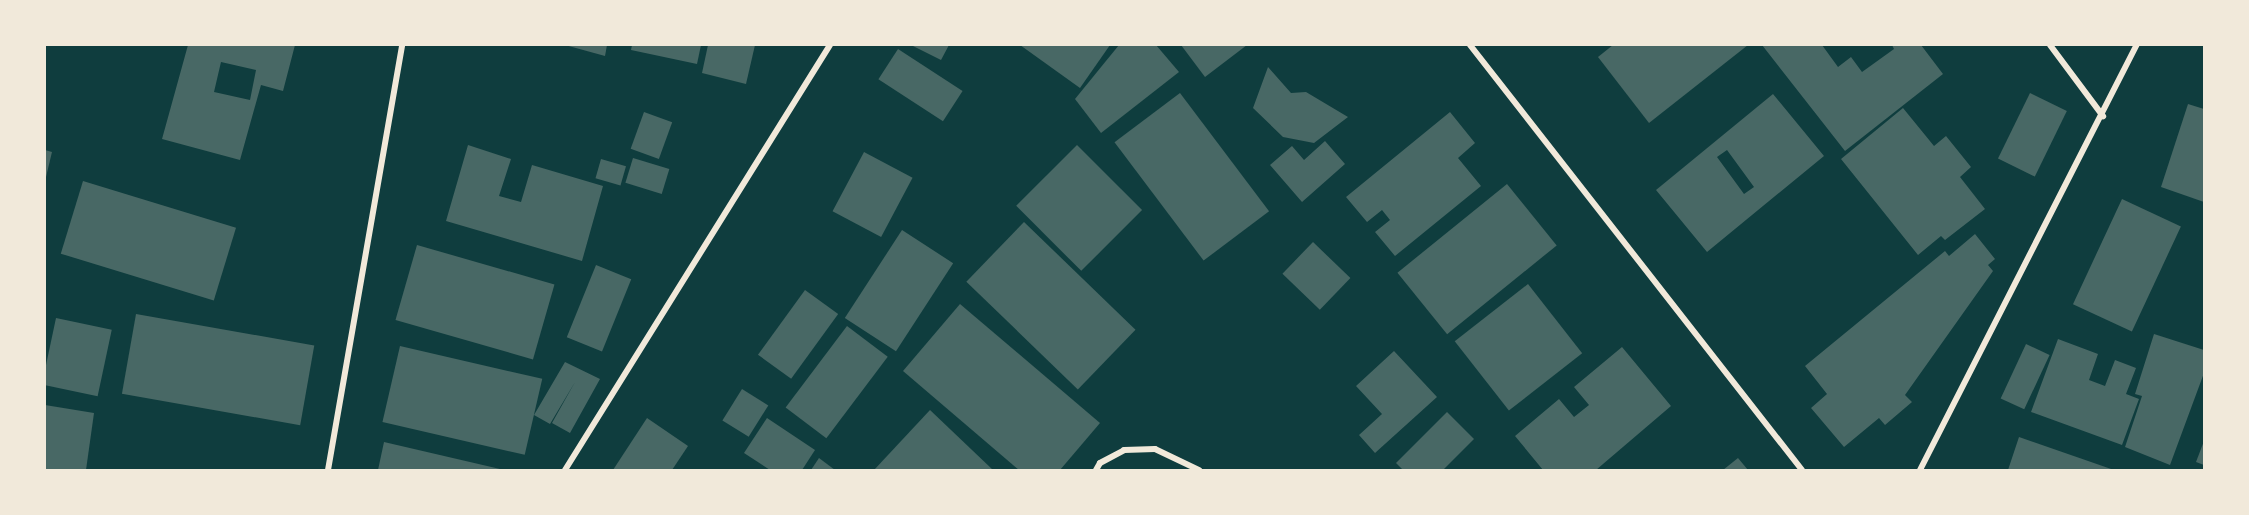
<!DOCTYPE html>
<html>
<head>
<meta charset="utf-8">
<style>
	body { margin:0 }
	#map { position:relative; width:2249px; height:515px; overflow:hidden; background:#0f3d3e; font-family:"Sofia Sans Condensed",sans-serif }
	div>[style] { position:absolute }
	.building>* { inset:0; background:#486865; transform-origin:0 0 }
	.minor>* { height:6px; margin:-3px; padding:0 3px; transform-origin:3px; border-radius:3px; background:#f1e9da }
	span { translate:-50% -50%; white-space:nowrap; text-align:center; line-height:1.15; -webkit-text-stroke:5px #f1e9da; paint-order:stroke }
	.frame { position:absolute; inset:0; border:46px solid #f1e9da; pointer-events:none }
</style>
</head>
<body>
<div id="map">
	<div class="building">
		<div style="clip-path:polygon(evenodd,188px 45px,295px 45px,283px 91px,261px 85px,240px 160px,162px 139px,188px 45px,221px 62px,256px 70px,250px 100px,214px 92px,221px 62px)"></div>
		<div style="clip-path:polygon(565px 45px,607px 45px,605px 56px)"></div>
		<div style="clip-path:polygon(632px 45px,701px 45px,697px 64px,631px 50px)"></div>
		<div style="clip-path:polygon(708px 45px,755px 45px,746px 84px,702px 73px)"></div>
		<div style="clip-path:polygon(911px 45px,949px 45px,941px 60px)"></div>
		<div style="clip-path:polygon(1020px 45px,1110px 45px,1080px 88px)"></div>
		<div style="clip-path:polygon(1119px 45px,1156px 45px,1179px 72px,1101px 133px,1075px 99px)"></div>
		<div style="clip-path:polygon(1181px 45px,1247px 45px,1205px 77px)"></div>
		<div style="clip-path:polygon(1613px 45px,1748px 45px,1649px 123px,1598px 57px)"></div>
		<div style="clip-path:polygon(1762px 45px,1822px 45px,1838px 67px,1851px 57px,1862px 72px,1894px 49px,1892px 45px,1921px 45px,1943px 74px,1845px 151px)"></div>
		<div style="left:898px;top:49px;width:77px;height:36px;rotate:33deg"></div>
		<div style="clip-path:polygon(1268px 67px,1291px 93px,1306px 92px,1348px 117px,1314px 143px,1283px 137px,1253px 108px)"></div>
		<div style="left:1180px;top:93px;width:148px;height:82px;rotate:53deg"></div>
		<div style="left:2030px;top:93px;width:41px;height:73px;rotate:26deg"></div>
		<div style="clip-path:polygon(evenodd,1773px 94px,1824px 156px,1707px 252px,1656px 190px,1773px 94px,1727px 150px,1754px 187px,1744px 194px,1717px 157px,1727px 150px)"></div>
		<div style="clip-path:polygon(2188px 104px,2204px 109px,2204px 202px,2161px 187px)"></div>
		<div style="clip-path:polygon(1903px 108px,1934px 146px,1946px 136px,1971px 167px,1960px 177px,1985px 209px,1945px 240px,1941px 236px,1918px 255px,1841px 159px)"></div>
		<div style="left:644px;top:112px;width:30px;height:39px;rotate:20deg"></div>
		<div style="clip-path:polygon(1450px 112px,1475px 143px,1458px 158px,1481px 186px,1395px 256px,1375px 232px,1390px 220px,1382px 210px,1367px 222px,1346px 197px)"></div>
		<div style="clip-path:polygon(1325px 141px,1345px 164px,1302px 202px,1270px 165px,1292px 146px,1304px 160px)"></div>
		<div style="clip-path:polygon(468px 145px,511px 159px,499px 196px,521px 202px,532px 165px,603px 186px,582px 261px,446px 221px)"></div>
		<div style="left:1077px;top:145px;width:92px;height:86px;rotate:45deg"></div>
		<div style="clip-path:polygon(45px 150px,52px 152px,46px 177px,45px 177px)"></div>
		<div style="left:864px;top:152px;width:55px;height:67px;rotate:28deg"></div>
		<div style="left:633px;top:158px;width:38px;height:26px;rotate:17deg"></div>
		<div style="left:601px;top:159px;width:26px;height:20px;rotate:16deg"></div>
		<div style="left:83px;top:181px;width:160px;height:76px;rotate:17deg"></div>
		<div style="left:1507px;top:184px;width:79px;height:141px;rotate:51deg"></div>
		<div style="left:2122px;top:199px;width:65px;height:116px;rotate:25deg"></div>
		<div style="left:1024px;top:222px;width:155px;height:83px;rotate:44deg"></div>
		<div style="left:902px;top:230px;width:61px;height:105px;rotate:33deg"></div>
		<div style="clip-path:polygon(1975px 234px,1995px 259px,1988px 265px,1993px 271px,1905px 395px,1912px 402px,1885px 425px,1879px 418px,1844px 447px,1811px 408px,1827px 394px,1805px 366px,1945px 251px,1949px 256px)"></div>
		<div style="left:1313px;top:242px;width:52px;height:44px;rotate:44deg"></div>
		<div style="left:417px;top:245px;width:143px;height:78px;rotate:16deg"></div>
		<div style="left:596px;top:265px;width:38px;height:78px;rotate:22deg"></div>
		<div style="left:1528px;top:284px;width:88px;height:93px;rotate:52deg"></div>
		<div style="left:805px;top:290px;width:41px;height:80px;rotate:36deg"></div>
		<div style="clip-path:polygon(960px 304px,1100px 423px,1060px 470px,1019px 470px,903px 371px)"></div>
		<div style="left:136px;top:314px;width:181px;height:81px;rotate:10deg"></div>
		<div style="left:56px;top:318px;width:57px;height:68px;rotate:12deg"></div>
		<div style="left:847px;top:326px;width:51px;height:102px;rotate:37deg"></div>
		<div style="clip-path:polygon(2154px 334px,2204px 350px,2204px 373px,2170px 465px,2125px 447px,2142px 396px,2135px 394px)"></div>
		<div style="clip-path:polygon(2058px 339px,2098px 354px,2089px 380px,2105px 386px,2115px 360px,2136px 368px,2126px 394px,2139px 399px,2122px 445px,2031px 412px)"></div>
		<div style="left:2026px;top:344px;width:26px;height:60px;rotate:25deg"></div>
		<div style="left:400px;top:346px;width:146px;height:78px;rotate:13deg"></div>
		<div style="clip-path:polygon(1622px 347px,1671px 406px,1596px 470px,1543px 470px,1515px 436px,1559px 399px,1574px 417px,1589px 405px,1574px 387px)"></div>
		<div style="clip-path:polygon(1394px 351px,1437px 397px,1375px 453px,1359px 435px,1382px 414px,1356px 386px)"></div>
		<div style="clip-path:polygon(565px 362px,600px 379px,570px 433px,552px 423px,575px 382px,550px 424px,534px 415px)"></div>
		<div style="left:742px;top:389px;width:31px;height:37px;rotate:32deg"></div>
		<div style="clip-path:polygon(45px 405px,94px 413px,86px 470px,45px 470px)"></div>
		<div style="clip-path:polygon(930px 410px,993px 470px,874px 470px)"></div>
		<div style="clip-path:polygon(1447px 412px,1474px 439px,1443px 470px,1403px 470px,1396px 463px)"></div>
		<div style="clip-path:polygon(647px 418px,688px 446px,672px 470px,613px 470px)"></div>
		<div style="clip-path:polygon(767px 418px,815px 450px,802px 470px,770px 470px,744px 453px)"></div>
		<div style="clip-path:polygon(2019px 437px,2114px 470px,2008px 470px)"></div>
		<div style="clip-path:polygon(2204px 441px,2204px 465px,2196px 462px)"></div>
		<div style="clip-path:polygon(384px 442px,500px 469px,500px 470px,378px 470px)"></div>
		<div style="clip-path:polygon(819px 458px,835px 470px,811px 470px)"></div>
		<div style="clip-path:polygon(1738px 458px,1748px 470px,1723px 470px)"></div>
	</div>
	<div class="minor">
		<div style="left:1470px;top:45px;width:539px;rotate:52deg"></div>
		<div style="left:2050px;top:45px;width:89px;rotate:53.3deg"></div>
		<div style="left:328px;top:470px;width:431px;rotate:-80.1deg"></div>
		<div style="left:565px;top:470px;width:501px;rotate:-58.06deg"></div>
		<div style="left:1096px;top:470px;width:8px;rotate:-60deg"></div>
		<div style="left:1100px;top:463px;width:27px;rotate:-28deg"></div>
		<div style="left:1124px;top:450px;width:31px;rotate:-2deg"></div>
		<div style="left:1155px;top:449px;width:49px;rotate:25.5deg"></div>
		<div style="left:1920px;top:470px;width:477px;rotate:-63deg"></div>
	</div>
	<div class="frame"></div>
</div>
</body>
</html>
